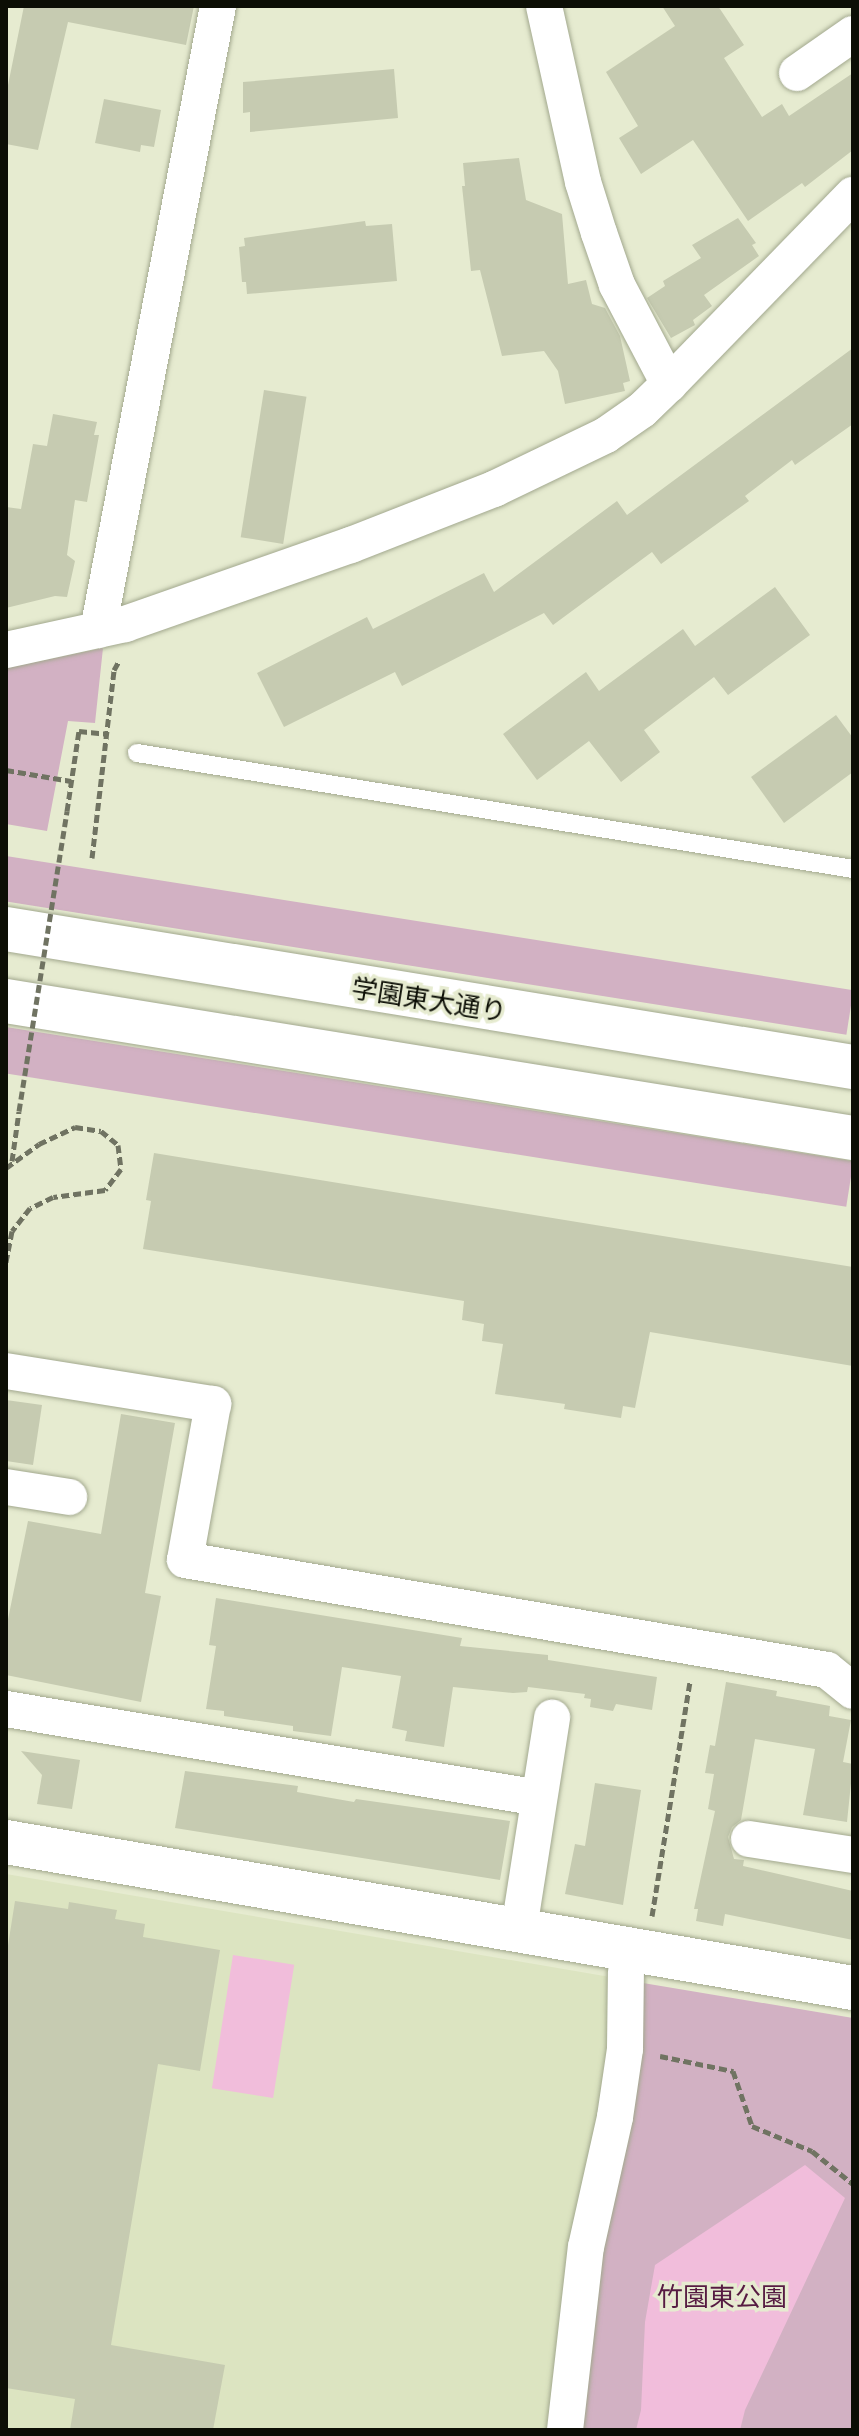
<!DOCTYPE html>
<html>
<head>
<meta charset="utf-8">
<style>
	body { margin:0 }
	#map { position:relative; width:859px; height:2436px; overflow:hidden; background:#e6ebd0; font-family:"Archivo Narrow","Noto Sans JP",sans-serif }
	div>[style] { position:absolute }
	.built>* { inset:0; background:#dce4c1 }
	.green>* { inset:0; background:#d2b1c3; transform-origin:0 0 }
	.water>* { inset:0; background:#f1bddb; transform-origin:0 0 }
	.building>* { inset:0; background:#c6cbb1; transform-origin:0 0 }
	.path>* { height:5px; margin-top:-2.5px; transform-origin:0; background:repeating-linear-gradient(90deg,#707362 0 8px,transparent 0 12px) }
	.roads { filter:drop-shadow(0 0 2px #a2a88e) drop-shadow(0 0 2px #a2a88e) }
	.lane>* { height:18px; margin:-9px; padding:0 9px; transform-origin:9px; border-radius:9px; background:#fff }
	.street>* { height:36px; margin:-18px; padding:0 18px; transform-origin:18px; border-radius:18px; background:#fff }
	.secondary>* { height:44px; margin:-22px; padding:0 22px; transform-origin:22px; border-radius:22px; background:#fff }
	.primary>* { height:44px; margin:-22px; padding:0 22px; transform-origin:22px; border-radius:22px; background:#fff }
	.path-bridge>* { height:5px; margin-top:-2.5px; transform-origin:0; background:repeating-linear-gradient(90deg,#707362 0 8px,transparent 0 12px) }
	span { translate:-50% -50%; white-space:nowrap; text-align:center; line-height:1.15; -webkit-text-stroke:7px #e6ebd0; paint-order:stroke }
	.street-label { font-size:26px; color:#0c0e05 }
	.park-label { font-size:26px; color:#561b42 }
	.frame { position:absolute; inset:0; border:8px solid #0c0e05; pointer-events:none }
</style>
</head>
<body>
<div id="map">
	<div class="built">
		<div style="clip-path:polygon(6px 1874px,616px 1978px,606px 2099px,550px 2430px,6px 2430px)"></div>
	</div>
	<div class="green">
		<div style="clip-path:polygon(103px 648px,95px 723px,68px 721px,47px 831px,6px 824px,6px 668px)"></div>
		<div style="left:6px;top:856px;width:858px;height:45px;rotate:9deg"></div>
		<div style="left:6px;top:1027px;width:858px;height:46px;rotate:9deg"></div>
		<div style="clip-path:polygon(637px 1982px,853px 2018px,853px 2430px,578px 2430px)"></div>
	</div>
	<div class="water">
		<div style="left:233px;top:1955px;width:62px;height:135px;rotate:9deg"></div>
		<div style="clip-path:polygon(805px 2165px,845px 2198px,745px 2410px,740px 2430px,636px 2430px,641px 2410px,645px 2322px,655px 2265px)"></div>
	</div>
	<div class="building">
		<div style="clip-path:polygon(24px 6px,194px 6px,186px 45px,68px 22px,38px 150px,6px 144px,6px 95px)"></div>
		<div style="clip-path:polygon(662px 6px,718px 6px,744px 45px,724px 58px,762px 117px,782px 104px,789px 116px,853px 73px,853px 150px,805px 187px,802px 183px,748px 221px,693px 140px,641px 174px,619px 138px,638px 126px,606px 72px,675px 26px)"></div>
		<div style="clip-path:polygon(394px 69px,398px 118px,250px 132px,250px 112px,243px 113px,243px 82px)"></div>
		<div style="clip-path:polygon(104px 99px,161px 110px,154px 147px,141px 145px,140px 152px,95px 143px)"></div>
		<div style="clip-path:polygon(519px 158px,526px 200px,562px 214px,568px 284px,586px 280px,592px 304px,605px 308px,620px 336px,630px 381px,623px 383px,625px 391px,565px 404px,558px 371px,544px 351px,502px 356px,480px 270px,471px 271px,462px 186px,465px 186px,463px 163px)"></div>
		<div style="clip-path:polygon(738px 218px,756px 243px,752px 245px,759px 256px,704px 295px,712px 306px,693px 320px,695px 325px,671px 338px,647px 298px,665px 286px,663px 281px,701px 258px,692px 245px)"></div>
		<div style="clip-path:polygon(365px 221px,366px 226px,392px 224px,397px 281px,247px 294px,246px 282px,242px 282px,239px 247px,245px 246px,244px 238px)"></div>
		<div style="clip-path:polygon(853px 348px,853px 424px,795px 465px,792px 460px,745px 496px,749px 501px,661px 564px,652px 552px,553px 625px,544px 613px,402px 686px,395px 672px,284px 727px,257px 673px,367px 617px,373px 629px,484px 573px,494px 592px,617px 501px,627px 515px)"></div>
		<div style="left:264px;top:390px;width:43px;height:149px;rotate:9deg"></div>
		<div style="clip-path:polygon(53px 414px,97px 422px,94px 435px,99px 435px,87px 502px,75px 500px,67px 555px,75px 561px,67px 597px,55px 596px,6px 608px,6px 507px,21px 509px,33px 444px,47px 446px)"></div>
		<div style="clip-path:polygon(775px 587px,810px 635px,728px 695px,714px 677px,644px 730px,660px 752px,621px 782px,589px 741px,537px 780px,503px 734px,586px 672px,599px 691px,683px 629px,695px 646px)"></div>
		<div style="clip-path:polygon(836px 715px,853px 738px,853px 772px,784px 823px,751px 777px)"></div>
		<div style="clip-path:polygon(154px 1153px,853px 1267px,853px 1366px,650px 1332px,635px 1408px,623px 1406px,621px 1418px,564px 1409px,565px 1404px,495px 1394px,503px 1344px,482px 1341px,484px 1324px,462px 1320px,464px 1301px,143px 1249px,151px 1201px,146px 1200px)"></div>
		<div style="clip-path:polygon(6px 1400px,42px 1405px,33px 1465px,6px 1461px)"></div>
		<div style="clip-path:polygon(121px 1414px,175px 1423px,145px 1593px,161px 1596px,141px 1702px,6px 1675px,6px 1629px,28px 1521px,101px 1534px)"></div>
		<div style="clip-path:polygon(216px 1598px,462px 1638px,460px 1646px,548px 1655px,548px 1660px,657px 1677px,652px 1710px,616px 1704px,613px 1711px,590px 1707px,591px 1699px,584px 1698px,585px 1694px,528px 1687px,527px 1692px,513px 1693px,453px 1687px,444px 1747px,405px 1741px,407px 1731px,392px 1728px,401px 1676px,342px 1667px,331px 1736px,293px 1731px,293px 1726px,224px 1716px,224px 1711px,206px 1709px,216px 1646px,209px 1645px)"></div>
		<div style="clip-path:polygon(726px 1682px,777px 1691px,776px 1696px,830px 1706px,829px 1716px,851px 1720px,843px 1762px,853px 1764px,847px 1822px,803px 1815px,815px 1749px,755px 1739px,741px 1820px,732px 1827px,728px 1837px,734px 1859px,744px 1860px,743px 1866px,853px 1891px,853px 1940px,725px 1914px,723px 1926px,696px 1921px,698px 1909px,694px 1909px,715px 1811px,708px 1809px,714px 1774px,705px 1773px,710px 1745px,715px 1746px)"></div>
		<div style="clip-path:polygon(21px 1751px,80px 1760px,72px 1809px,37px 1804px,42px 1775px)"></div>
		<div style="clip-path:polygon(185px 1771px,298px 1786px,297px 1792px,354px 1802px,356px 1799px,510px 1821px,500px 1880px,175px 1828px)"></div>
		<div style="clip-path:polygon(595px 1783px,641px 1790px,623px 1905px,565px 1894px,575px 1844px,585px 1846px)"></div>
		<div style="clip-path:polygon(15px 1901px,68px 1909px,69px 1902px,117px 1910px,115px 1919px,145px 1924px,143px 1937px,220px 1950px,200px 2071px,158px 2064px,111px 2345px,225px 2365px,213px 2430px,70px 2430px,75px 2399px,6px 2388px,6px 1958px)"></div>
	</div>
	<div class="path">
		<div style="left:6px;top:770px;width:66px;rotate:9.6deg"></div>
		<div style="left:67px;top:811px;width:81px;rotate:-81.5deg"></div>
		<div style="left:79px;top:731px;width:27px;rotate:6deg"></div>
		<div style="left:92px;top:858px;width:189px;rotate:-83.3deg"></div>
		<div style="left:114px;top:670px;width:10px;rotate:-61deg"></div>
		<div style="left:12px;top:1161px;width:50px;rotate:-82deg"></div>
		<div style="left:6px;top:1168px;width:41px;rotate:-36deg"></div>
		<div style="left:39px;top:1144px;width:40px;rotate:-25deg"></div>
		<div style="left:75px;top:1127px;width:26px;rotate:9deg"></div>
		<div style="left:101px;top:1131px;width:22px;rotate:39deg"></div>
		<div style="left:118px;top:1145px;width:24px;rotate:83deg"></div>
		<div style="left:121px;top:1169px;width:26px;rotate:127deg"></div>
		<div style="left:105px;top:1190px;width:52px;rotate:172.3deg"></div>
		<div style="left:53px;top:1197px;width:25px;rotate:154deg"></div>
		<div style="left:30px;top:1208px;width:29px;rotate:128deg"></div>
		<div style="left:12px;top:1231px;width:32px;rotate:101deg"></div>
		<div style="left:652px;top:1916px;width:238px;rotate:-80.8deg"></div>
		<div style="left:660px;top:2056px;width:75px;rotate:11.6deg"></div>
		<div style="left:733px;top:2071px;width:58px;rotate:70.9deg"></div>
		<div style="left:752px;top:2126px;width:65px;rotate:22.6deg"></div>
		<div style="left:812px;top:2151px;width:53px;rotate:38.8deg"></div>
	</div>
	<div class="roads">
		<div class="lane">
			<div style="left:137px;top:753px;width:725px;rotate:9.2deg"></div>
		</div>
		<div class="street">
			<div style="left:544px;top:6px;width:180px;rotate:77.5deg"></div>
			<div style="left:583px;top:182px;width:53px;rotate:72.6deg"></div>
			<div style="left:599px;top:233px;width:55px;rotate:70.9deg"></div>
			<div style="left:617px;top:285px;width:112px;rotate:62.3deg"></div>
			<div style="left:797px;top:73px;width:68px;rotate:-34.9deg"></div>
			<div style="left:98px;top:630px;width:635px;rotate:-79.11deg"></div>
			<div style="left:6px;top:650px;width:122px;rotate:-12.3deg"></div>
			<div style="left:125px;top:624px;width:239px;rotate:-19.3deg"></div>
			<div style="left:351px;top:545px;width:154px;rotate:-21.4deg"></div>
			<div style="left:494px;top:489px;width:124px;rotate:-25.7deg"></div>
			<div style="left:606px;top:435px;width:44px;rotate:-34.8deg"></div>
			<div style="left:642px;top:410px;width:37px;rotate:-44deg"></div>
			<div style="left:669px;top:384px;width:264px;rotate:-45.8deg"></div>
			<div style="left:6px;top:1371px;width:210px;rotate:9.1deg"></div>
			<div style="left:213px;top:1404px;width:158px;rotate:100.2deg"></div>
			<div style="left:185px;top:1560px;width:651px;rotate:9.72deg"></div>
			<div style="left:827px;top:1670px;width:33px;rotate:39deg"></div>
			<div style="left:6px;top:1487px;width:64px;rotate:9deg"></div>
			<div style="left:6px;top:1709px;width:540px;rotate:9.48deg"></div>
			<div style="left:749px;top:1839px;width:105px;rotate:8.7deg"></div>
			<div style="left:519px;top:1929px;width:214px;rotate:-81.1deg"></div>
			<div style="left:565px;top:2430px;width:184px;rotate:-83.5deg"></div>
			<div style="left:586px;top:2247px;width:133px;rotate:-77.4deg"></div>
			<div style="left:615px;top:2117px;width:69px;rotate:-81.6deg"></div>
			<div style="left:625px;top:2049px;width:77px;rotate:-89.3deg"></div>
		</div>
		<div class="secondary">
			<div style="left:6px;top:1842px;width:859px;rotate:9.78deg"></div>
		</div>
		<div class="primary">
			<div style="left:6px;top:929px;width:858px;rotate:9.25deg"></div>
			<div style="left:6px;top:1001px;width:858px;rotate:9.19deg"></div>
		</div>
	</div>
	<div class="path-bridge">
		<div style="left:19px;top:1111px;width:304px;rotate:-80.9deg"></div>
	</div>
	<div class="street-label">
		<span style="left:429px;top:1000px;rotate:9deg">学園東大通り</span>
	</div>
	<div class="park-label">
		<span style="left:722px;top:2297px">竹園東公園</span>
	</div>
	<div class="frame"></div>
</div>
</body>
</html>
